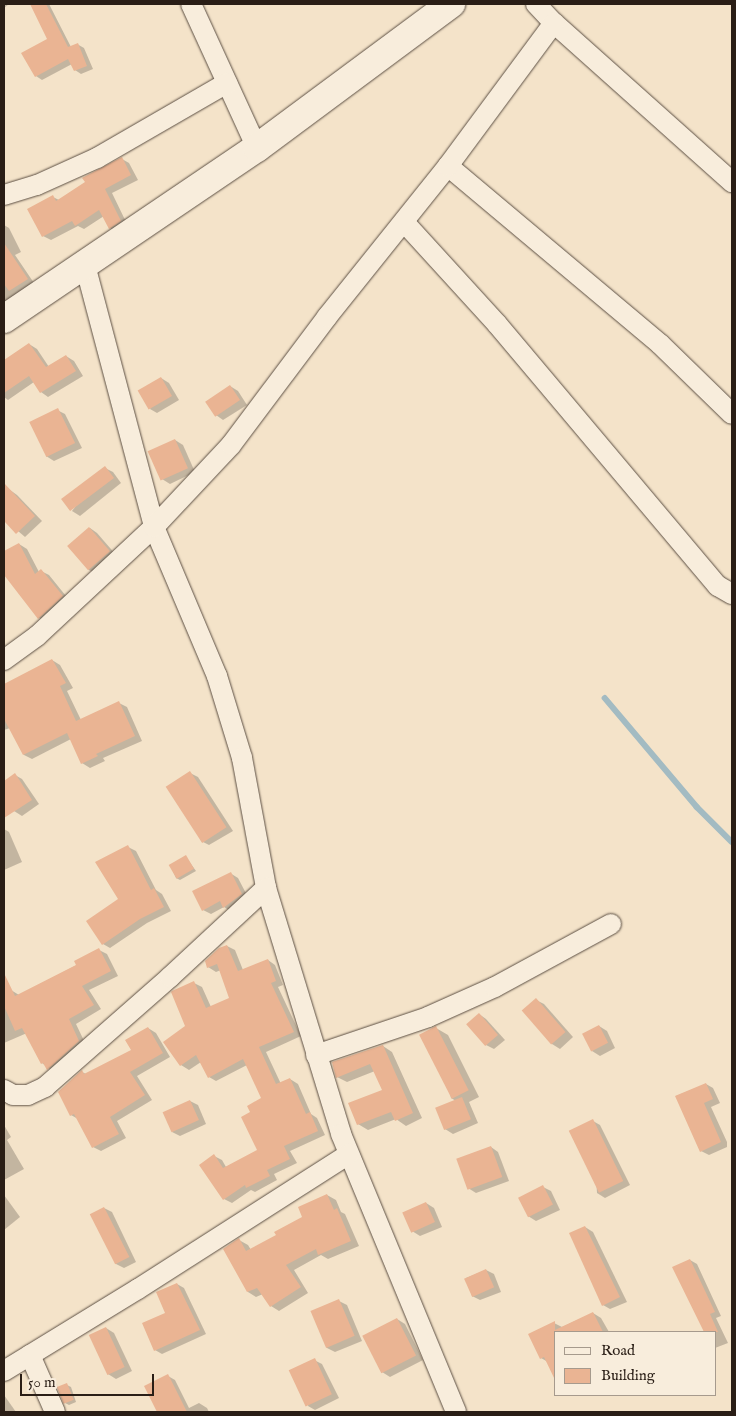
<!DOCTYPE html>
<html>
<head>
<meta charset="utf-8">
<style>
	body { margin:0 }
	#map { position:relative; width:736px; height:1416px; overflow:hidden; background:#f4e3c9; font-family:"IM FELL English",serif }
	div>[style] { position:absolute }
	.shadow>* { inset:0; background:#0003 }
	.stream>* { height:5.5px; margin:-2.75px; padding:0 2.75px; transform-origin:2.75px; border-radius:2.75px; background:#a3bbc2 }
	.building>* { inset:0; background:#eab493; transform-origin:0 0 }
	.roads { filter:drop-shadow(0 0 1px #5c4f43) drop-shadow(0 0 1px #5c4f43) }
	.street>* { height:20px; margin:-10px; padding:0 10px; transform-origin:10px; border-radius:10px; background:#f8eddc }
	.secondary>* { height:28px; margin:-14px; padding:0 14px; transform-origin:14px; border-radius:14px; background:#f8eddc }
	span { translate:-50% -50%; white-space:nowrap; text-align:center; line-height:1.15; -webkit-text-stroke:4.5px #f8eddc; paint-order:stroke }
	.frame { position:absolute; inset:0; border:5px solid #2a1e16; pointer-events:none }
	.legend { position:absolute; left:554px; top:1331px; width:162px; height:65px; box-sizing:border-box; background:#f8eddc; border:1px solid #a69a8d; margin:0; padding:6px 9px; list-style:none; font-size:15px; color:#2a1e16 }
	.legend li { display:flex; align-items:center; gap:10px; height:25px }
	.legend b { width:25px; border:1px solid #a69a8d }
	.scale { position:absolute; left:20px; top:1374px; width:134px; height:22px; box-sizing:border-box; border:2px solid #2a1e16; border-top:0; padding-left:6px; font-size:15px; line-height:18px; white-space:nowrap; color:#2a1e16; -webkit-text-stroke:4px #f8eddc; paint-order:stroke }
</style>
</head>
<body>
<div id="map">
	<div class="shadow">
		<div style="clip-path:polygon(4px 4px,9px 4px,4px 8px)"></div>
		<div style="clip-path:polygon(31px 4px,49px 4px,71px 47px,77px 44px,84px 48px,93px 69px,81px 74px,75px 70px,72px 64px,42px 80px,36px 76px,49px 39px)"></div>
		<div style="clip-path:polygon(122px 159px,129px 163px,138px 180px,112px 193px,128px 226px,118px 233px,110px 228px,104px 216px,84px 229px,78px 226px,51px 240px,43px 236px,53px 197px,59px 200px)"></div>
		<div style="clip-path:polygon(4px 225px,9px 228px,21px 252px,15px 255px,34px 283px,4px 303px)"></div>
		<div style="clip-path:polygon(29px 344px,37px 349px,49px 367px,66px 356px,74px 361px,83px 376px,48px 397px,41px 392px,34px 382px,8px 400px,4px 397px,4px 359px,6px 360px)"></div>
		<div style="clip-path:polygon(161px 378px,169px 383px,179px 400px,157px 413px,150px 409px)"></div>
		<div style="clip-path:polygon(230px 386px,238px 391px,247px 405px,223px 420px,216px 415px)"></div>
		<div style="clip-path:polygon(57px 410px,65px 414px,82px 448px,54px 461px,46px 456px)"></div>
		<div style="clip-path:polygon(175px 440px,183px 445px,195px 472px,170px 484px,162px 479px)"></div>
		<div style="clip-path:polygon(105px 468px,113px 472px,121px 483px,80px 516px,72px 511px)"></div>
		<div style="clip-path:polygon(10px 490px,17px 495px,42px 521px,25px 537px,4px 519px,4px 496px)"></div>
		<div style="clip-path:polygon(90px 528px,97px 533px,117px 556px,97px 575px,89px 570px,69px 546px)"></div>
		<div style="clip-path:polygon(19px 544px,27px 549px,39px 572px,41px 571px,49px 575px,70px 601px,47px 622px,39px 618px,4px 572px,4px 552px)"></div>
		<div style="clip-path:polygon(52px 660px,60px 665px,73px 688px,67px 691px,81px 720px,119px 703px,127px 707px,142px 741px,103px 758px,105px 761px,90px 768px,82px 763px,71px 739px,32px 759px,24px 755px,10px 728px,4px 730px,4px 686px)"></div>
		<div style="clip-path:polygon(190px 773px,198px 777px,233px 831px,209px 845px,201px 841px)"></div>
		<div style="clip-path:polygon(15px 775px,22px 779px,39px 804px,22px 816px,14px 811px,4px 796px,4px 782px)"></div>
		<div style="clip-path:polygon(4px 829px,9px 832px,22px 862px,4px 870px)"></div>
		<div style="clip-path:polygon(128px 847px,136px 851px,156px 890px,162px 894px,171px 911px,147px 923px,110px 948px,103px 944px,119px 900px)"></div>
		<div style="clip-path:polygon(186px 857px,196px 871px,180px 880px,176px 878px,170px 865px)"></div>
		<div style="clip-path:polygon(230px 873px,238px 878px,249px 899px,232px 912px,224px 907px,211px 914px,203px 910px)"></div>
		<div style="clip-path:polygon(227px 946px,235px 950px,243px 970px,268px 960px,275px 965px,283px 985px,278px 987px,301px 1036px,266px 1052px,281px 1084px,290px 1079px,298px 1084px,311px 1114px,317px 1118px,325px 1135px,290px 1151px,297px 1163px,274px 1174px,277px 1180px,255px 1192px,251px 1190px,232px 1203px,224px 1199px,214px 1156px,222px 1160px,226px 1167px,259px 1151px,252px 1113px,263px 1099px,247px 1065px,216px 1081px,209px 1077px,201px 1062px,189px 1070px,181px 1065px,165px 1042px,187px 1027px,194px 983px,202px 987px,211px 1007px,230px 999px,221px 970px,216px 972px,208px 967px)"></div>
		<div style="clip-path:polygon(99px 950px,107px 954px,118px 976px,89px 990px,101px 1009px,76px 1024px,86px 1045px,55px 1073px,42px 1063px,27px 1033px,4px 1043px,4px 994px,11px 990px,19px 995px,77px 965px)"></div>
		<div style="clip-path:polygon(536px 1000px,544px 1004px,573px 1037px,560px 1049px,552px 1044px)"></div>
		<div style="clip-path:polygon(479px 1014px,486px 1019px,505px 1040px,494px 1049px,486px 1045px)"></div>
		<div style="clip-path:polygon(599px 1026px,607px 1031px,615px 1048px,600px 1056px,592px 1051px)"></div>
		<div style="clip-path:polygon(148px 1028px,156px 1033px,170px 1057px,137px 1076px,152px 1100px,117px 1121px,126px 1138px,101px 1151px,93px 1147px,78px 1119px,71px 1115px,82px 1072px,86px 1074px,132px 1051px)"></div>
		<div style="clip-path:polygon(436px 1028px,448px 1035px,479px 1097px,469px 1102px,478px 1123px,453px 1134px,445px 1129px,456px 1101px,451px 1098px)"></div>
		<div style="clip-path:polygon(383px 1046px,392px 1052px,422px 1118px,406px 1126px,396px 1119px,368px 1130px,358px 1124px,383px 1090px,375px 1071px,347px 1082px,337px 1077px)"></div>
		<div style="clip-path:polygon(706px 1084px,713px 1088px,720px 1103px,711px 1107px,727px 1142px,727px 1147px,709px 1155px,701px 1151px,676px 1096px)"></div>
		<div style="clip-path:polygon(190px 1101px,198px 1105px,206px 1124px,180px 1136px,172px 1132px)"></div>
		<div style="clip-path:polygon(593px 1121px,600px 1125px,630px 1185px,605px 1198px,597px 1193px)"></div>
		<div style="clip-path:polygon(4px 1125px,11px 1137px,7px 1140px,24px 1169px,4px 1180px)"></div>
		<div style="clip-path:polygon(491px 1147px,498px 1152px,509px 1181px,476px 1193px,468px 1188px)"></div>
		<div style="clip-path:polygon(543px 1187px,551px 1191px,560px 1210px,536px 1221px,528px 1216px)"></div>
		<div style="clip-path:polygon(4px 1195px,20px 1217px,4px 1230px)"></div>
		<div style="clip-path:polygon(327px 1195px,336px 1200px,341px 1212px,345px 1214px,359px 1246px,328px 1259px,321px 1255px,294px 1270px,308px 1293px,279px 1311px,271px 1306px,263px 1294px,256px 1297px,248px 1292px,239px 1240px,248px 1245px,251px 1250px,278px 1236px,304px 1217px)"></div>
		<div style="clip-path:polygon(426px 1203px,434px 1208px,442px 1227px,420px 1236px,412px 1231px)"></div>
		<div style="clip-path:polygon(104px 1208px,112px 1212px,136px 1262px,124px 1268px,116px 1264px)"></div>
		<div style="clip-path:polygon(585px 1227px,593px 1232px,627px 1302px,610px 1309px,603px 1305px)"></div>
		<div style="clip-path:polygon(690px 1260px,697px 1264px,721px 1316px,716px 1318px,728px 1343px,715px 1348px,715px 1332px,702px 1331px,704px 1331px)"></div>
		<div style="clip-path:polygon(486px 1270px,494px 1274px,501px 1292px,480px 1300px,472px 1296px,466px 1278px)"></div>
		<div style="clip-path:polygon(177px 1284px,184px 1288px,206px 1334px,162px 1354px,155px 1350px)"></div>
		<div style="clip-path:polygon(339px 1301px,347px 1305px,362px 1341px,335px 1352px,327px 1348px,312px 1312px)"></div>
		<div style="clip-path:polygon(593px 1313px,601px 1318px,609px 1332px,555px 1332px,548px 1362px,541px 1358px,554px 1323px,562px 1327px)"></div>
		<div style="clip-path:polygon(397px 1319px,405px 1324px,423px 1360px,390px 1377px,382px 1372px)"></div>
		<div style="clip-path:polygon(106px 1328px,114px 1333px,132px 1371px,116px 1379px,108px 1374px)"></div>
		<div style="clip-path:polygon(314px 1360px,322px 1364px,339px 1398px,315px 1410px,308px 1406px)"></div>
		<div style="clip-path:polygon(168px 1376px,175px 1380px,189px 1408px,199px 1403px,207px 1408px,209px 1412px,172px 1412px,168px 1403px)"></div>
		<div style="clip-path:polygon(67px 1385px,71px 1387px,76px 1402px,69px 1405px,65px 1403px)"></div>
		<div style="clip-path:polygon(4px 1395px,16px 1412px,4px 1412px)"></div>
	</div>
	<div class="stream">
		<div style="left:605px;top:698px;width:143px;rotate:49.8deg"></div>
		<div style="left:697px;top:807px;width:49px;rotate:45deg"></div>
	</div>
	<div class="building">
		<div style="clip-path:polygon(30px 4px,46px 4px,68px 47px,78px 43px,87px 66px,74px 71px,68px 59px,35px 77px,21px 53px,47px 39px)"></div>
		<div style="clip-path:polygon(122px 157px,131px 175px,105px 189px,121px 221px,109px 229px,99px 210px,75px 226px,72px 221px,42px 237px,27px 209px,53px 195px,56px 201px,85px 182px,82px 178px)"></div>
		<div style="clip-path:polygon(4px 243px,28px 279px,9px 291px,4px 284px)"></div>
		<div style="clip-path:polygon(29px 343px,46px 367px,66px 355px,76px 371px,40px 393px,29px 376px,4px 393px,4px 360px)"></div>
		<div style="left:161px;top:377px;width:22px;height:27px;rotate:60deg"></div>
		<div style="left:230px;top:385px;width:18px;height:30px;rotate:56deg"></div>
		<div style="left:58px;top:408px;width:39px;height:32px;rotate:64deg"></div>
		<div style="left:175px;top:439px;width:32px;height:30px;rotate:66deg"></div>
		<div style="left:105px;top:466px;width:15px;height:55px;rotate:53deg"></div>
		<div style="clip-path:polygon(4px 483px,35px 516px,16px 534px,4px 521px)"></div>
		<div style="left:89px;top:527px;width:32px;height:29px;rotate:49deg"></div>
		<div style="clip-path:polygon(19px 543px,35px 574px,41px 569px,63px 596px,38px 619px,4px 575px,4px 551px)"></div>
		<div style="clip-path:polygon(52px 659px,66px 683px,60px 686px,76px 721px,119px 701px,135px 736px,96px 754px,98px 756px,81px 764px,67px 733px,23px 755px,4px 719px,4px 684px)"></div>
		<div style="left:190px;top:771px;width:67px;height:29px;rotate:57deg"></div>
		<div style="clip-path:polygon(15px 773px,32px 800px,4px 818px,4px 781px)"></div>
		<div style="clip-path:polygon(128px 845px,151px 890px,154px 888px,164px 907px,140px 919px,102px 945px,86px 921px,118px 899px,95px 862px)"></div>
		<div style="left:186px;top:855px;width:16px;height:20px;rotate:60deg"></div>
		<div style="clip-path:polygon(231px 872px,242px 894px,223px 908px,220px 901px,202px 911px,192px 891px)"></div>
		<div style="clip-path:polygon(227px 945px,238px 971px,268px 959px,276px 981px,271px 983px,294px 1032px,259px 1047px,276px 1084px,290px 1078px,306px 1114px,310px 1112px,318px 1131px,284px 1146px,290px 1159px,267px 1170px,270px 1176px,246px 1188px,245px 1185px,223px 1200px,199px 1165px,214px 1154px,223px 1168px,257px 1150px,241px 1117px,250px 1112px,247px 1106px,261px 1098px,243px 1059px,208px 1078px,196px 1055px,180px 1066px,163px 1042px,185px 1026px,171px 992px,172px 991px,194px 981px,206px 1008px,229px 998px,217px 964px,207px 968px,205px 961px,219px 948px)"></div>
		<div style="clip-path:polygon(99px 948px,111px 971px,82px 986px,94px 1005px,69px 1019px,79px 1041px,47px 1070px,43px 1063px,41px 1064px,22px 1028px,15px 1031px,4px 1006px,4px 973px,15px 996px,76px 965px,74px 961px)"></div>
		<div style="left:536px;top:998px;width:45px;height:19px;rotate:49deg"></div>
		<div style="left:479px;top:1013px;width:29px;height:17px;rotate:49deg"></div>
		<div style="left:599px;top:1025px;width:20px;height:19px;rotate:63deg"></div>
		<div style="left:436px;top:1026px;width:72px;height:19px;rotate:63deg"></div>
		<div style="clip-path:polygon(148px 1027px,163px 1053px,130px 1072px,145px 1095px,110px 1117px,119px 1134px,92px 1148px,74px 1114px,70px 1116px,58px 1092px,82px 1070px,84px 1074px,131px 1050px,125px 1040px)"></div>
		<div style="clip-path:polygon(383px 1045px,413px 1113px,395px 1121px,391px 1112px,357px 1125px,348px 1103px,382px 1090px,370px 1064px,336px 1078px,332px 1062px)"></div>
		<div style="clip-path:polygon(706px 1083px,713px 1099px,704px 1103px,721px 1142px,700px 1152px,675px 1096px)"></div>
		<div style="left:462px;top:1097px;width:24px;height:29px;rotate:68deg"></div>
		<div style="left:190px;top:1100px;width:22px;height:30px;rotate:66deg"></div>
		<div style="left:593px;top:1119px;width:69px;height:27px;rotate:64deg"></div>
		<div style="left:491px;top:1146px;width:33px;height:37px;rotate:70deg"></div>
		<div style="left:543px;top:1185px;width:22px;height:28px;rotate:63deg"></div>
		<div style="clip-path:polygon(327px 1194px,334px 1210px,337px 1208px,351px 1241px,318px 1255px,316px 1249px,286px 1265px,301px 1287px,270px 1307px,257px 1288px,247px 1292px,223px 1249px,239px 1238px,246px 1251px,276px 1235px,274px 1232px,302px 1217px,298px 1207px)"></div>
		<div style="left:426px;top:1202px;width:22px;height:26px;rotate:66deg"></div>
		<div style="left:104px;top:1207px;width:56px;height:16px;rotate:63deg"></div>
		<div style="clip-path:polygon(585px 1226px,620px 1297px,602px 1306px,569px 1233px)"></div>
		<div style="clip-path:polygon(690px 1259px,715px 1312px,710px 1314px,718px 1332px,704px 1332px,672px 1267px)"></div>
		<div style="left:486px;top:1269px;width:20px;height:24px;rotate:66deg"></div>
		<div style="clip-path:polygon(177px 1283px,200px 1330px,154px 1351px,142px 1323px,165px 1313px,156px 1292px)"></div>
		<div style="left:339px;top:1299px;width:40px;height:31px;rotate:67deg"></div>
		<div style="clip-path:polygon(593px 1312px,603px 1332px,555px 1332px,555px 1380px,544px 1357px,540px 1359px,528px 1334px,555px 1321px,555px 1330px)"></div>
		<div style="left:397px;top:1318px;width:42px;height:39px;rotate:63deg"></div>
		<div style="left:106px;top:1327px;width:44px;height:19px;rotate:65deg"></div>
		<div style="left:315px;top:1358px;width:40px;height:29px;rotate:65deg"></div>
		<div style="clip-path:polygon(168px 1374px,187px 1412px,157px 1412px,144px 1386px)"></div>
		<div style="left:67px;top:1383px;width:18px;height:11px;rotate:68deg"></div>
	</div>
	<div class="roads">
		<div class="street">
			<div style="left:191px;top:4px;width:158px;rotate:65.4deg"></div>
			<div style="left:536px;top:4px;width:26px;rotate:47deg"></div>
			<div style="left:554px;top:23px;width:239px;rotate:41.8deg"></div>
			<div style="left:448px;top:166px;width:277px;rotate:40deg"></div>
			<div style="left:660px;top:344px;width:100px;rotate:44.2deg"></div>
			<div style="left:4px;top:195px;width:34px;rotate:-17deg"></div>
			<div style="left:37px;top:185px;width:66px;rotate:-24.2deg"></div>
			<div style="left:97px;top:158px;width:150px;rotate:-30deg"></div>
			<div style="left:404px;top:222px;width:138px;rotate:47.6deg"></div>
			<div style="left:497px;top:324px;width:343px;rotate:49.9deg"></div>
			<div style="left:718px;top:586px;width:16px;rotate:30deg"></div>
			<div style="left:85px;top:265px;width:271px;rotate:75.2deg"></div>
			<div style="left:154px;top:527px;width:162px;rotate:67.1deg"></div>
			<div style="left:217px;top:676px;width:86px;rotate:73deg"></div>
			<div style="left:242px;top:758px;width:132px;rotate:79.5deg"></div>
			<div style="left:266px;top:888px;width:257px;rotate:73deg"></div>
			<div style="left:341px;top:1134px;width:301px;rotate:67.5deg"></div>
			<div style="left:4px;top:660px;width:41px;rotate:-36deg"></div>
			<div style="left:37px;top:636px;width:160px;rotate:-43deg"></div>
			<div style="left:154px;top:527px;width:112px;rotate:-46.8deg"></div>
			<div style="left:231px;top:445px;width:160px;rotate:-53.1deg"></div>
			<div style="left:327px;top:317px;width:193px;rotate:-51.3deg"></div>
			<div style="left:448px;top:166px;width:178px;rotate:-53.5deg"></div>
			<div style="left:316px;top:1055px;width:118px;rotate:-18.7deg"></div>
			<div style="left:428px;top:1017px;width:73px;rotate:-24.1deg"></div>
			<div style="left:495px;top:987px;width:132px;rotate:-28.5deg"></div>
			<div style="left:4px;top:1090px;width:10px;rotate:29deg"></div>
			<div style="left:13px;top:1095px;width:15px"></div>
			<div style="left:28px;top:1095px;width:19px;rotate:-25deg"></div>
			<div style="left:45px;top:1087px;width:167px;rotate:-41.3deg"></div>
			<div style="left:170px;top:977px;width:131px;rotate:-42.8deg"></div>
			<div style="left:30px;top:1355px;width:62px;rotate:66.3deg"></div>
			<div style="left:4px;top:1371px;width:157px;rotate:-31.5deg"></div>
			<div style="left:138px;top:1289px;width:250px;rotate:-32.6deg"></div>
		</div>
		<div class="secondary">
			<div style="left:4px;top:319px;width:305px;rotate:-34.1deg"></div>
			<div style="left:257px;top:148px;width:242px;rotate:-36.6deg"></div>
		</div>
	</div>
	<div class="frame"></div>
	<ul class="legend">
	<li><b style="height:6px;background:#f8eddc"></b>Road</li>
	<li><b style="height:14px;background:#eab493"></b>Building</li>
	</ul>
	<div class="scale">50 m</div>
</div>
</body>
</html>
